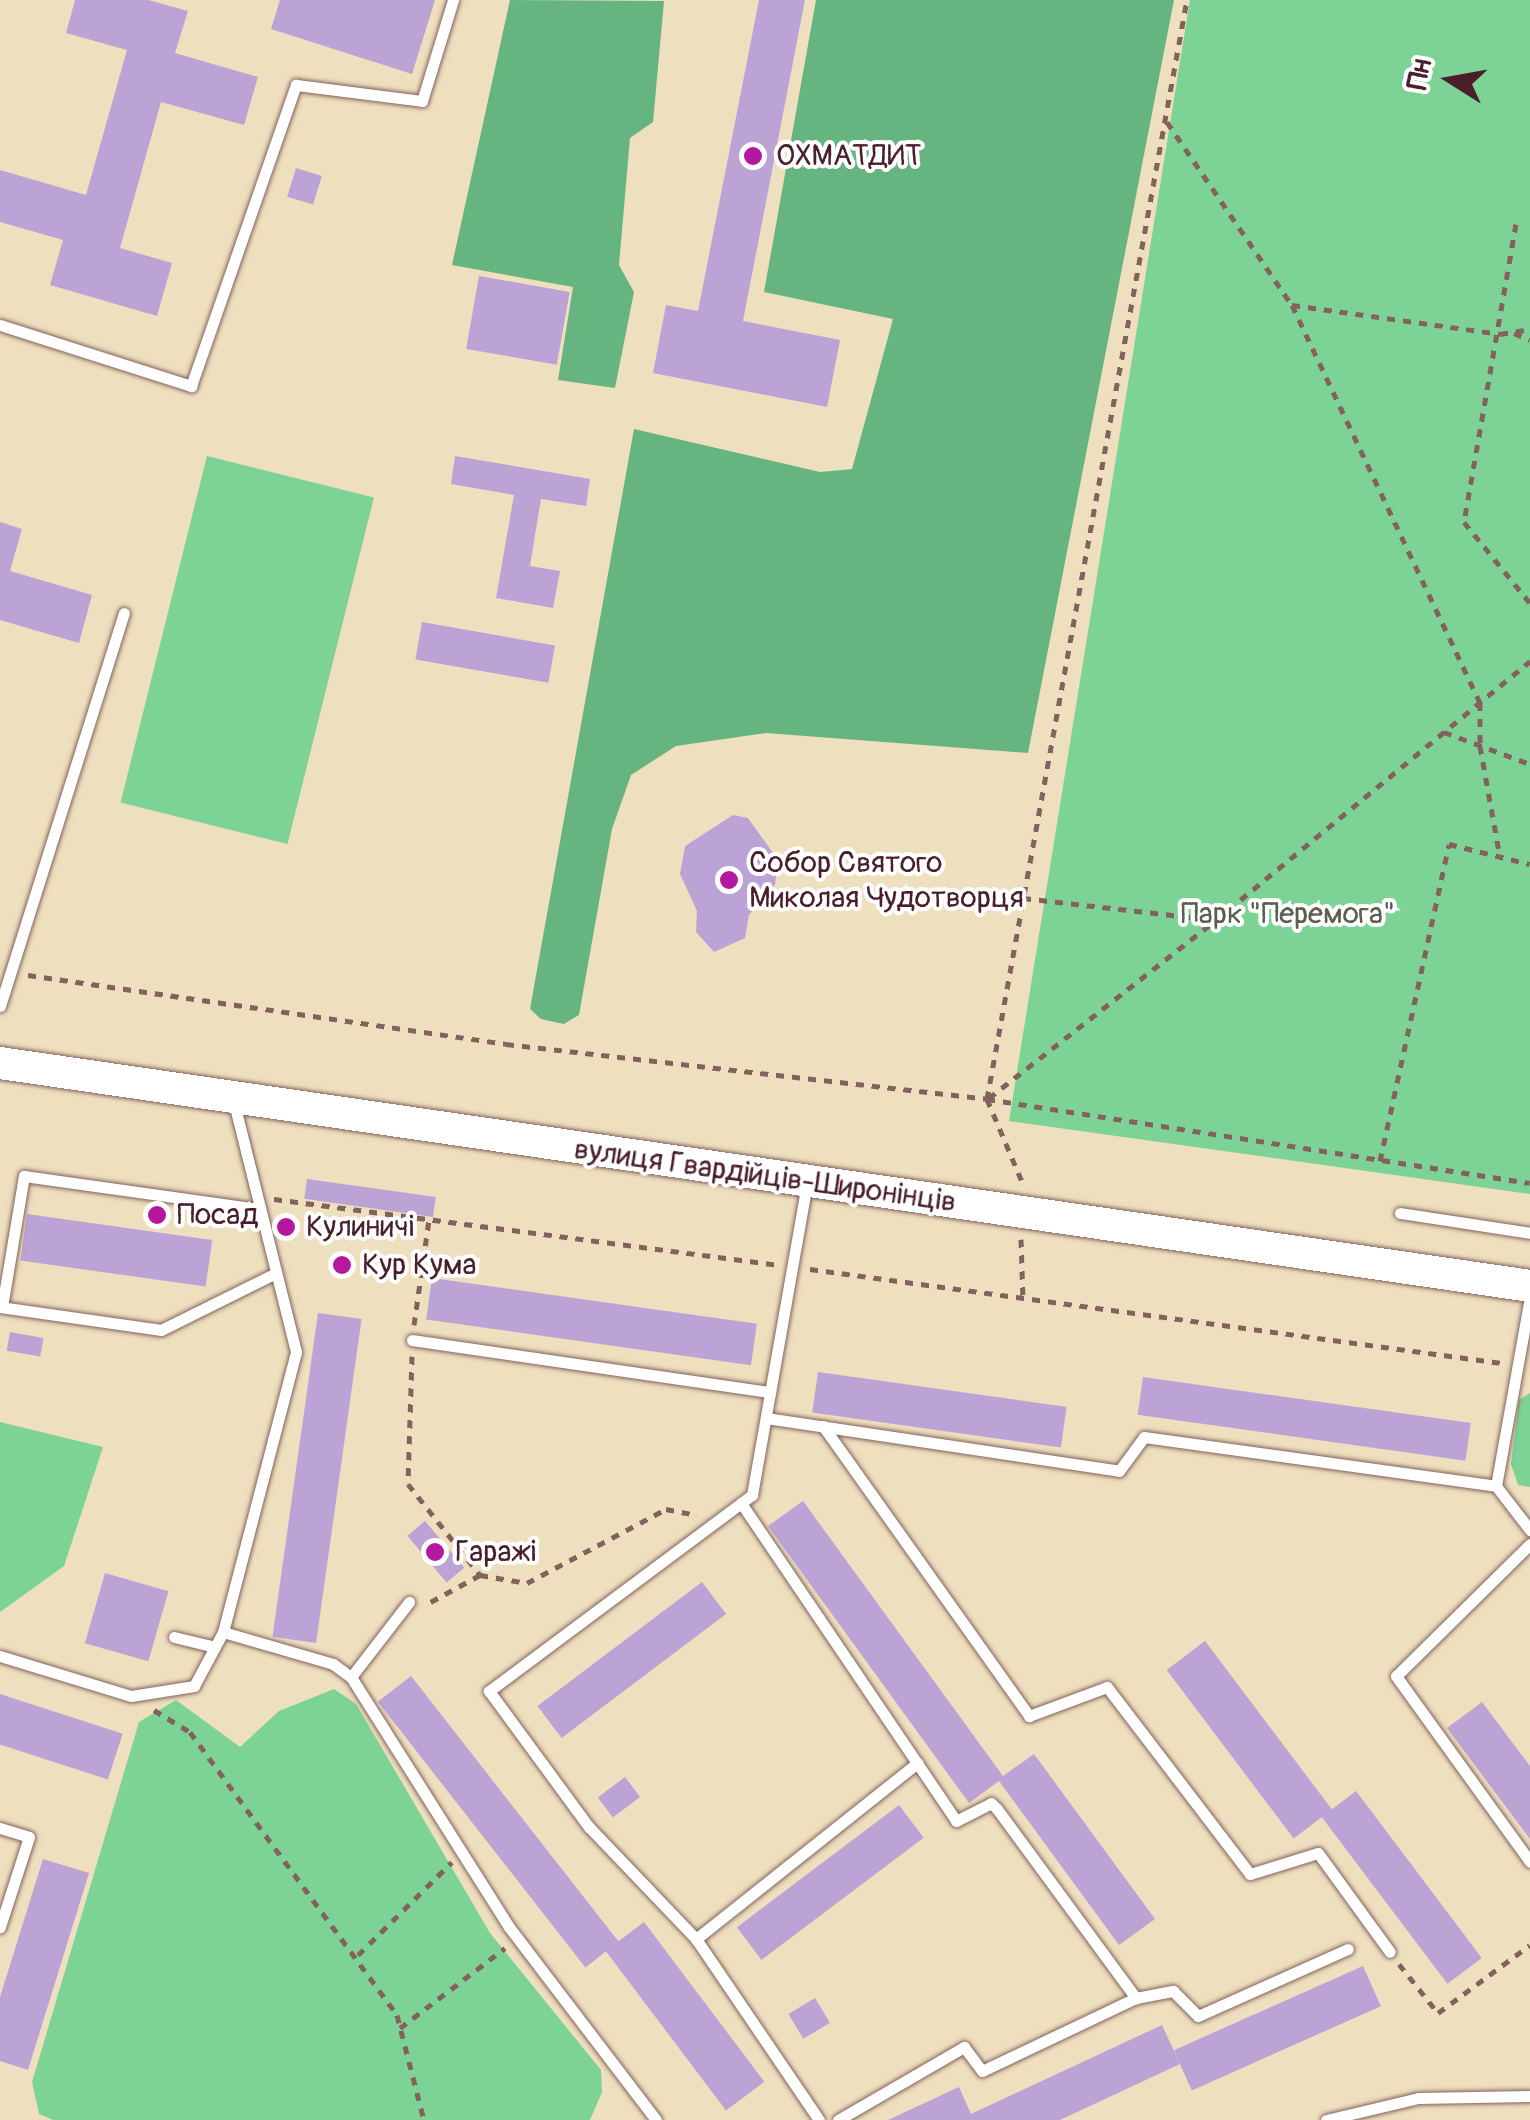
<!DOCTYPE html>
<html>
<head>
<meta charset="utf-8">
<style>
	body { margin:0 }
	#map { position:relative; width:1530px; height:2120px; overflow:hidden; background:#eedfbe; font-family:Pangolin,sans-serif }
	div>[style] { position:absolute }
	.green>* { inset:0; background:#7dd296; transform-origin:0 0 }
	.forest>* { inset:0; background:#66b47f }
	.building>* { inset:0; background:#bba3d6; transform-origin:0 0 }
	.path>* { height:5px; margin-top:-2.5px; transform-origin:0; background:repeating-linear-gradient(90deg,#83625e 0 8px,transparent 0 16px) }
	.roads { filter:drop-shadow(0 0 2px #83625e) drop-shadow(0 0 2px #83625e) }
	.lane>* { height:11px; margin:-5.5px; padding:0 5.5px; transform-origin:5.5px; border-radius:5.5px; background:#fff }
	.secondary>* { height:32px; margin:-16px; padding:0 16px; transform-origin:16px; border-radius:16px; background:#fff }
	.dots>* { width:28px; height:28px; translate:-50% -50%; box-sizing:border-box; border:5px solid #fff; border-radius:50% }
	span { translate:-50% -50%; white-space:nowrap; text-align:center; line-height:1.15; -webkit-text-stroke:8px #fff; paint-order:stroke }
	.poi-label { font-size:30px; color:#4a1f2b }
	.left { translate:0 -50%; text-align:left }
	.park-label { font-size:30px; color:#5c5e50 }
	.street-label { font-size:30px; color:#4a1f2b }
	.north { position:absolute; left:1400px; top:30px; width:100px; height:100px; -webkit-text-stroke:8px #fff; paint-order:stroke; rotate:281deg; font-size:28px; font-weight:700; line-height:40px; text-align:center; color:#4a1f2b }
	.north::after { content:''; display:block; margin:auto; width:35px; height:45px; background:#4a1f2b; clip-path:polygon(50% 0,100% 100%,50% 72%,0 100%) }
</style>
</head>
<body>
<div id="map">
	<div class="green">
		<div style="clip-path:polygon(1190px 0,1530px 0,1530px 1194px,1009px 1121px)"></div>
		<div style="left:207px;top:456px;width:172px;height:357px;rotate:14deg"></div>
		<div style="clip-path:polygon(1530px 1393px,1530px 1487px,1518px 1485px,1511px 1464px,1519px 1400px)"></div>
		<div style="clip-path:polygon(0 1422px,103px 1447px,64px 1566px,0 1612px)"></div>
		<div style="clip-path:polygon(334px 1689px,356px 1704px,490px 1933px,601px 2070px,602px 2092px,590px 2120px,53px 2120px,39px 2114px,32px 2082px,139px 1722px,176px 1700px,240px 1747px,279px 1711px)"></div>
	</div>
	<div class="forest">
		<div style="clip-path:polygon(510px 0,664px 1px,653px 122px,630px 138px,619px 265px,634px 292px,615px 388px,558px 380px,573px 287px,452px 265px)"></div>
		<div style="clip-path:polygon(816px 0,1174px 0,1028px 753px,766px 733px,676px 746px,631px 775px,612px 829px,579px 1015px,564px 1024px,541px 1019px,530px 1009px,634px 429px,820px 472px,852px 469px,893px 319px,764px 292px)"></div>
	</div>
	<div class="building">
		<div style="clip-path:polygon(75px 0,148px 0,188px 11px,175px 53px,258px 77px,244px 125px,161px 102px,120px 248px,172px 263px,157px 316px,50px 285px,63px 240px,0 222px,0 170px,86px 195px,127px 50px,66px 33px)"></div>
		<div style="clip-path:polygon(280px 0,435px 0,412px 74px,271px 29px)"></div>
		<div style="clip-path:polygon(759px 0,805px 0,743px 321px,840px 340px,827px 407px,653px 373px,666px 305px,698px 311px)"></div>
		<div style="left:296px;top:168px;width:27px;height:30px;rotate:17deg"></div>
		<div style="left:479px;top:276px;width:92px;height:74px;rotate:10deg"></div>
		<div style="clip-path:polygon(455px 456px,590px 479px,586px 506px,541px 499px,530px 566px,560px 571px,553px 608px,496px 598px,514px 495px,451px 484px)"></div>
		<div style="clip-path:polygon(0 522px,22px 529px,10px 571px,92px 595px,79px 643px,0 620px)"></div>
		<div style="left:422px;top:622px;width:135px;height:38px;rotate:10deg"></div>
		<div style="clip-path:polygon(733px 815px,748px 818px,778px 860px,775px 885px,749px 915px,745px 938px,714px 952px,696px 932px,697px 911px,680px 874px,685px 846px)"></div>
		<div style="left:307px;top:1179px;width:130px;height:20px;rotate:8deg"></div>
		<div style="left:27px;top:1214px;width:187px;height:47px;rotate:8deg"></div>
		<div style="left:432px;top:1278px;width:328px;height:42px;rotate:8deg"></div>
		<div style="left:318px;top:1313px;width:44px;height:327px;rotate:8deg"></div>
		<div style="left:10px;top:1332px;width:34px;height:19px;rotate:10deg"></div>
		<div style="left:818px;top:1372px;width:251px;height:41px;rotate:8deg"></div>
		<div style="left:1143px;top:1377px;width:331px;height:38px;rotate:8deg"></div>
		<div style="clip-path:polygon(803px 1501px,1003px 1776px,1034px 1754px,1155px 1919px,1119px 1945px,999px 1781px,969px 1803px,768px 1526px)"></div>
		<div style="left:425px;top:1521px;width:61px;height:23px;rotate:50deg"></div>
		<div style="left:105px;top:1573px;width:66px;height:73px;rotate:16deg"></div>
		<div style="left:702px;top:1582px;width:40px;height:206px;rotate:53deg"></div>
		<div style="left:1205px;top:1641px;width:211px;height:48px;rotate:53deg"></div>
		<div style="left:411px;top:1676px;width:337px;height:42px;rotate:52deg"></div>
		<div style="left:0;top:1694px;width:129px;height:48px;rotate:18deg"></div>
		<div style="clip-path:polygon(1482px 1702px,1530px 1766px,1530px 1839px,1447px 1728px)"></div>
		<div style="left:625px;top:1777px;width:25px;height:34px;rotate:53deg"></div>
		<div style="left:1356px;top:1791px;width:209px;height:43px;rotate:53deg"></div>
		<div style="left:899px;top:1805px;width:41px;height:203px;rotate:53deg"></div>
		<div style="clip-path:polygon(43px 1859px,89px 1873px,28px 2070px,0 2061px,0 1997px)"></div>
		<div style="left:644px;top:1922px;width:200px;height:48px;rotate:53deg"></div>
		<div style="left:1363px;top:1966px;width:44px;height:207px;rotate:66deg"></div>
		<div style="left:815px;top:1998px;width:29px;height:31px;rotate:59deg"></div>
		<div style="clip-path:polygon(1162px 2025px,1180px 2064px,1060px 2120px,888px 2120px,959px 2087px,971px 2114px)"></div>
	</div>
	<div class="path">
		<div style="left:1167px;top:122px;width:222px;rotate:55.7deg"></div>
		<div style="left:1292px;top:305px;width:210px;rotate:7.9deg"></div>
		<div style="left:1500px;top:334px;width:30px;rotate:-9deg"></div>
		<div style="left:1516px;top:224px;width:303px;rotate:99.9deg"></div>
		<div style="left:1464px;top:522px;width:104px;rotate:50.8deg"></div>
		<div style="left:1292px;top:305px;width:440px;rotate:64.7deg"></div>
		<div style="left:1480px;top:703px;width:43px;rotate:90deg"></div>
		<div style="left:1480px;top:746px;width:113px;rotate:79.8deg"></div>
		<div style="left:1514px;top:333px;width:17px;rotate:24deg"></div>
		<div style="left:1444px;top:732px;width:92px;rotate:20.4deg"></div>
		<div style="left:1023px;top:898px;width:194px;rotate:6.5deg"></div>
		<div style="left:1216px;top:920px;width:407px;rotate:-39.5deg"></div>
		<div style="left:28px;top:975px;width:483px;rotate:8.2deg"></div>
		<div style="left:506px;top:1044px;width:484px;rotate:6.5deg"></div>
		<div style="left:987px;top:1099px;width:92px;rotate:67deg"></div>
		<div style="left:989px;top:1098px;width:288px;rotate:-38.1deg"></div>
		<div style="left:987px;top:1099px;width:1117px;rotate:-79.69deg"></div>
		<div style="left:987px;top:1099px;width:549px;rotate:8.79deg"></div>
		<div style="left:1380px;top:1161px;width:324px;rotate:-77.7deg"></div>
		<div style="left:1449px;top:844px;width:83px;rotate:13.9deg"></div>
		<div style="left:274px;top:1199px;width:509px;rotate:7.45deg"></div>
		<div style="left:1021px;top:1239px;width:59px;rotate:88.1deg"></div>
		<div style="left:810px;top:1269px;width:698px;rotate:7.74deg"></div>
		<div style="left:414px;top:1325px;width:107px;rotate:-81.9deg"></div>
		<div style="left:412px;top:1356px;width:128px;rotate:91.8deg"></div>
		<div style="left:408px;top:1484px;width:116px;rotate:51.6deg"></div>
		<div style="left:480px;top:1575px;width:60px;rotate:151.3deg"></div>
		<div style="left:480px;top:1575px;width:48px;rotate:9.7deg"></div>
		<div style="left:527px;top:1583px;width:157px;rotate:-28deg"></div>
		<div style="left:666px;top:1509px;width:32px;rotate:11deg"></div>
		<div style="left:154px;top:1710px;width:42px;rotate:31.4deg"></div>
		<div style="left:190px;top:1732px;width:351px;rotate:53.8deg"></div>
		<div style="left:397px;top:2015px;width:108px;rotate:75.6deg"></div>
		<div style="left:358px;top:1955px;width:132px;rotate:-44.7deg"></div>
		<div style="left:1399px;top:1964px;width:63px;rotate:51.5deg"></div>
		<div style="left:1438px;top:2013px;width:114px;rotate:-36.5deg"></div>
		<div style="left:400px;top:2028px;width:132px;rotate:-37.3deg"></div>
	</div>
	<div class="roads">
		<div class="lane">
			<div style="left:0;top:325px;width:201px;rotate:17.7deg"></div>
			<div style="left:191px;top:386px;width:319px;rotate:-70.8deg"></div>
			<div style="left:296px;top:85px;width:127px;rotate:7.2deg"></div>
			<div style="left:422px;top:101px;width:106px;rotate:-72.9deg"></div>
			<div style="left:0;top:1006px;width:412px;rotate:-72.5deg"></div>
			<div style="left:234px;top:1103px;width:257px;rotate:76deg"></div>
			<div style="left:296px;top:1352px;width:289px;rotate:104.6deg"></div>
			<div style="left:223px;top:1632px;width:115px;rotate:16.2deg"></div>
			<div style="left:333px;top:1664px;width:22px;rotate:36deg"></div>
			<div style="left:351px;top:1677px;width:296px;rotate:57.7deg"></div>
			<div style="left:509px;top:1927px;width:243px;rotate:52.7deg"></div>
			<div style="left:807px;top:1183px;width:317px;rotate:100deg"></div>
			<div style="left:752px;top:1495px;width:328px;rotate:143.3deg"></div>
			<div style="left:489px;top:1691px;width:169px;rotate:53.7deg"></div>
			<div style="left:589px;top:1827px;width:155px;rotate:46.3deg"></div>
			<div style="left:696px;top:1939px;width:219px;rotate:55.8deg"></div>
			<div style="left:1400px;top:1213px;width:132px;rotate:8.7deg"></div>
			<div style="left:0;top:1307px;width:163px;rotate:8.1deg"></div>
			<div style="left:161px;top:1330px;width:128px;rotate:-26.4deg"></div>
			<div style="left:2px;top:1307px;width:133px;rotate:-80.5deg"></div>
			<div style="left:24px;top:1176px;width:238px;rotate:8deg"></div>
			<div style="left:412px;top:1340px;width:362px;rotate:8.3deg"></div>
			<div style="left:766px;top:1418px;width:357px;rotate:8.5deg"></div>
			<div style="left:1119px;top:1471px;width:42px;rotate:-53.7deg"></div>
			<div style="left:1144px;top:1437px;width:355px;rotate:7.9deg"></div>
			<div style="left:1496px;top:1486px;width:56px;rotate:52.3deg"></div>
			<div style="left:823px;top:1426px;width:356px;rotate:54.6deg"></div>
			<div style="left:1029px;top:1716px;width:83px;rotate:-20.4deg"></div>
			<div style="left:1107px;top:1687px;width:235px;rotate:52.6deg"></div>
			<div style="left:1250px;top:1874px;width:71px;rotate:-17.2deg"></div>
			<div style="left:1318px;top:1853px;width:122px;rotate:54deg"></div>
			<div style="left:1496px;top:1486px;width:192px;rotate:-79.8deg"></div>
			<div style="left:741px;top:1503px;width:384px;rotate:55.9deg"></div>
			<div style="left:956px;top:1821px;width:39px;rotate:-27deg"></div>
			<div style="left:991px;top:1803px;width:8px;rotate:45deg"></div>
			<div style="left:997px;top:1809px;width:235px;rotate:53.7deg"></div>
			<div style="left:1530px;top:1544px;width:188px;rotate:135.4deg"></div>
			<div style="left:1396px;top:1676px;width:229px;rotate:54.2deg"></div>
			<div style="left:174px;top:1637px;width:42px;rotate:13.7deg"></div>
			<div style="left:0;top:1656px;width:137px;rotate:17deg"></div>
			<div style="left:131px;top:1696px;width:64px;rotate:-9deg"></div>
			<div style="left:194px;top:1686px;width:61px;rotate:-61.8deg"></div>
			<div style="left:351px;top:1677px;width:95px;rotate:-52.3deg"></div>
			<div style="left:0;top:1828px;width:30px;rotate:17deg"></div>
			<div style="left:29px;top:1837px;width:95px;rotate:107.9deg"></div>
			<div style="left:696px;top:1939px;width:283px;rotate:-38.5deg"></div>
			<div style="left:838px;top:2120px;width:146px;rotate:-30.1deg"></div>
			<div style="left:964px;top:2047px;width:30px;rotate:53deg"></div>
			<div style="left:982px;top:2071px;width:170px;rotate:-25.4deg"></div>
			<div style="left:1136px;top:1998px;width:38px;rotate:-11deg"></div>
			<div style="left:1173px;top:1991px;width:35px;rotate:45deg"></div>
			<div style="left:1198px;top:2016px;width:164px;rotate:-24.1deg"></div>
			<div style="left:1326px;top:2120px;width:95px;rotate:-13.4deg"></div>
			<div style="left:1418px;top:2098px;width:112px;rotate:-1deg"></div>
		</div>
		<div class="secondary">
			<div style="left:0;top:1063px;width:1546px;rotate:8.29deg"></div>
		</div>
	</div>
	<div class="dots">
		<div style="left:753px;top:156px;background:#b5179e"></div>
		<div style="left:729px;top:880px;background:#b5179e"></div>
		<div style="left:157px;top:1215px;background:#b5179e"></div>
		<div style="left:286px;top:1227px;background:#b5179e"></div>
		<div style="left:342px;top:1265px;background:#b5179e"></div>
		<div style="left:435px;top:1552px;background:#b5179e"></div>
	</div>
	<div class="poi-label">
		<span class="left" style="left:776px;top:156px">ОХМАТДИТ</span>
		<span class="left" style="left:749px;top:880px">Собор Святого<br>Миколая Чудотворця</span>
		<span class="left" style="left:177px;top:1215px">Посад</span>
		<span class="left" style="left:306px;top:1227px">Кулиничі</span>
		<span class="left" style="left:362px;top:1265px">Кур Кума</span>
		<span class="left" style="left:455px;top:1552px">Гаражі</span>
	</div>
	<div class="park-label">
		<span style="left:1288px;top:914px">Парк "Перемога"</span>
	</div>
	<div class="street-label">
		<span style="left:765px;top:1176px;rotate:8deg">вулиця Гвардійців-Широнінців</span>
	</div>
	<div class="north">Пн</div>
</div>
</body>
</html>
